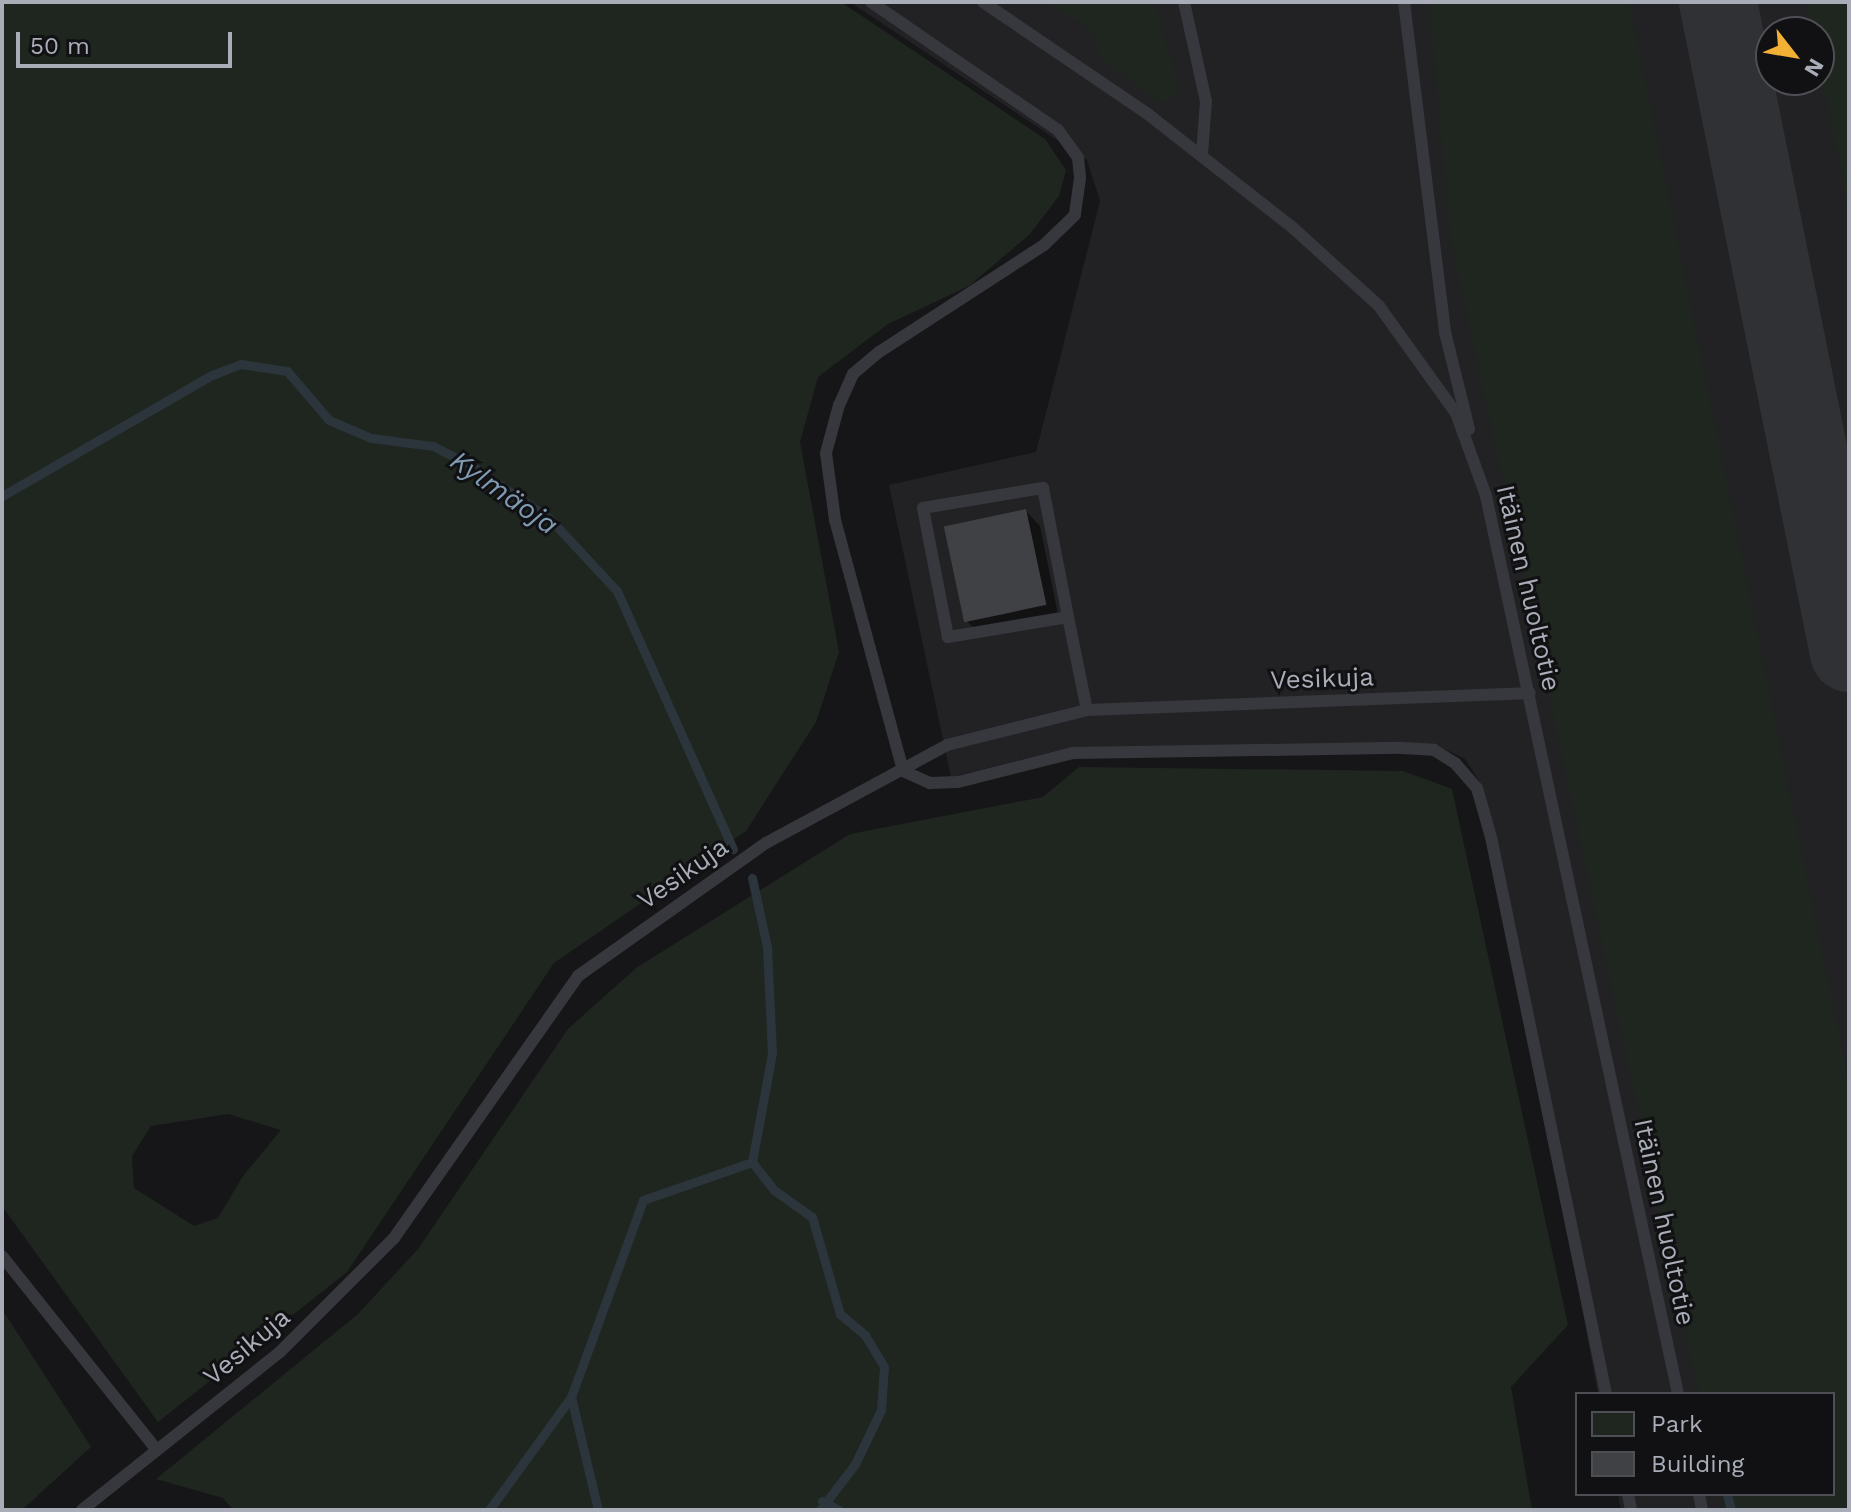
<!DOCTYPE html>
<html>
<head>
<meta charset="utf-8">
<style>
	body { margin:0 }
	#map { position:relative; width:1851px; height:1512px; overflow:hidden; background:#161618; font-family:"Work Sans",sans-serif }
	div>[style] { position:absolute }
	.built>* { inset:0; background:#222225 }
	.green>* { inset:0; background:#1e261f }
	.shadow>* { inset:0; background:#0007 }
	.stream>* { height:9px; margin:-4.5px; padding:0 4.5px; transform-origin:4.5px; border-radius:4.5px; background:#2c353c }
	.taxiway>* { height:78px; margin:-39px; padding:0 39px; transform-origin:39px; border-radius:39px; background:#303135 }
	.building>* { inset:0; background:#404145; transform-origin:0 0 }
	.lane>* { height:12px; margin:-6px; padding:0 6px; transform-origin:6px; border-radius:6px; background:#37383d }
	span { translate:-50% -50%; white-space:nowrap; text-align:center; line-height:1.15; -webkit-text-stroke:6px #111113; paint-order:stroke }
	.street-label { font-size:26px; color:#a8adb8 }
	.water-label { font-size:28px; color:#7f9bb3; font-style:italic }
	.frame { position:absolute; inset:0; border:4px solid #a8adb8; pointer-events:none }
	.legend { position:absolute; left:1575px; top:1392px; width:260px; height:104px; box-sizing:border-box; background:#111113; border:2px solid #4d4f55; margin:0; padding:10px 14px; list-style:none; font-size:24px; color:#a8adb8 }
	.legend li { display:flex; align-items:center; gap:16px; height:40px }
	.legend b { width:40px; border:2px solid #4d4f55 }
	.north { position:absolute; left:1755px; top:16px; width:80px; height:80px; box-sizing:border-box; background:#111113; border:2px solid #4d4f55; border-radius:50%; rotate:121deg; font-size:22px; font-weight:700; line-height:32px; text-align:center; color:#a8adb8 }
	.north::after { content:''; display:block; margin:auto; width:28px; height:36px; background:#f2b134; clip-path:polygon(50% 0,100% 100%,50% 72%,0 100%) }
	.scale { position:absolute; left:16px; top:32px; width:216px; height:36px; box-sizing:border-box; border:4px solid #a8adb8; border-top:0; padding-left:10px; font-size:24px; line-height:28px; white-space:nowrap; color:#a8adb8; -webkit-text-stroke:6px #111113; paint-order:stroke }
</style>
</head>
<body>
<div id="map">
	<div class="built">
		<div style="clip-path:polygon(evenodd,850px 2px,1849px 2px,1849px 1510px,1621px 1510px,1618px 1494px,1833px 1494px,1833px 1394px,1598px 1394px,1495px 835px,1481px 784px,1465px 759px,1434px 744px,1060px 750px,951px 777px,889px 485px,1036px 452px,1100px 201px,1087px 160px,850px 2px,1771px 32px,1819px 32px,1819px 80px,1771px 80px,1771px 32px)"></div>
	</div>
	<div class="green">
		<div style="clip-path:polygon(evenodd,2px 2px,841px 2px,1045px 139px,1066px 170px,1059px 196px,1030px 234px,969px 286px,888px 324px,818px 377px,800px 442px,839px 652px,816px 722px,746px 831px,554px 963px,347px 1272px,158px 1422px,2px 1206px,2px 2px,228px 1114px,281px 1130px,243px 1176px,218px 1218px,194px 1226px,134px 1188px,132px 1156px,151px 1126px,228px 1114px)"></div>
		<div style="clip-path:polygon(1047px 2px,1155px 2px,1180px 93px,1160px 104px,1098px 55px,1095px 34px)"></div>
		<div style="clip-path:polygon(1629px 2px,1849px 1085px,1849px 1510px,1724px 1510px,1720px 1494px,1833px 1494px,1833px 1394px,1699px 1394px,1451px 240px,1429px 2px)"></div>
		<div style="clip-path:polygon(1807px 2px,1849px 2px,1849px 214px,1819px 63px,1819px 32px,1813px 32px)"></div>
		<div style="clip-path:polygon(1079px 767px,1403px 771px,1452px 789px,1568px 1325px,1511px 1387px,1532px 1510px,233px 1510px,223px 1498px,156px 1479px,358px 1314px,418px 1249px,568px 1029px,636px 968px,850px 834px,1043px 797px)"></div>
		<div style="clip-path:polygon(2px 1309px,91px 1447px,22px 1510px,2px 1510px)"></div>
	</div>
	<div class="shadow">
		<div style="clip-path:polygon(1026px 511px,1040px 526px,1059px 619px,980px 635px,966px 620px)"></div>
	</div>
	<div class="stream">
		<div style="left:2px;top:496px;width:242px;rotate:-30deg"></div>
		<div style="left:212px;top:375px;width:31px;rotate:-21deg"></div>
		<div style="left:241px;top:364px;width:47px;rotate:8.7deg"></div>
		<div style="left:287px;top:371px;width:65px;rotate:49.4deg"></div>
		<div style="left:329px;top:420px;width:46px;rotate:23.2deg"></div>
		<div style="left:371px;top:438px;width:63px;rotate:7.4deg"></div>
		<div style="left:433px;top:446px;width:44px;rotate:27.1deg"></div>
		<div style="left:472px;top:466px;width:94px;rotate:34.2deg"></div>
		<div style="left:550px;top:519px;width:98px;rotate:47.1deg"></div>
		<div style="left:617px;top:591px;width:283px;rotate:65.8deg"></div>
		<div style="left:752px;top:878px;width:71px;rotate:77.7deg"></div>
		<div style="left:767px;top:947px;width:106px;rotate:87.3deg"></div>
		<div style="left:772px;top:1053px;width:111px;rotate:100.4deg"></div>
		<div style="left:752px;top:1162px;width:36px;rotate:52deg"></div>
		<div style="left:774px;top:1190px;width:47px;rotate:35.4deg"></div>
		<div style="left:812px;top:1217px;width:101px;rotate:73.9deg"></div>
		<div style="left:840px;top:1314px;width:33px;rotate:40deg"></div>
		<div style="left:865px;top:1335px;width:37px;rotate:59deg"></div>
		<div style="left:884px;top:1367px;width:43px;rotate:94deg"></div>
		<div style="left:881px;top:1410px;width:60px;rotate:115.7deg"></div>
		<div style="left:855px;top:1464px;width:58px;rotate:127.3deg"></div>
		<div style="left:1727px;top:1494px;width:16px;rotate:76deg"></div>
		<div style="left:822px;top:1501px;width:19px;rotate:28deg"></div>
		<div style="left:489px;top:1510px;width:140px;rotate:-54deg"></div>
		<div style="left:598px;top:1510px;width:116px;rotate:-103.4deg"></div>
		<div style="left:571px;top:1397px;width:210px;rotate:-69.9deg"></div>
		<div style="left:643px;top:1200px;width:115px;rotate:-19.2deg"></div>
	</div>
	<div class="taxiway">
		<div style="left:1718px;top:2px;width:664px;rotate:78.62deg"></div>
	</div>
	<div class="building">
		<div style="left:1026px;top:509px;width:98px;height:84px;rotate:78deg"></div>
	</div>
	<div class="lane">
		<div style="left:871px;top:2px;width:227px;rotate:34.4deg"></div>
		<div style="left:1058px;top:130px;width:34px;rotate:54deg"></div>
		<div style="left:1078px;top:158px;width:20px;rotate:84deg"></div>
		<div style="left:1080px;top:178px;width:37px;rotate:98deg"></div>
		<div style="left:1075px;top:215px;width:43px;rotate:135.9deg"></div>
		<div style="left:1044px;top:245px;width:197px;rotate:147deg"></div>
		<div style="left:879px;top:352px;width:34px;rotate:140deg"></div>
		<div style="left:853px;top:374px;width:34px;rotate:114deg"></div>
		<div style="left:839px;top:405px;width:50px;rotate:105.2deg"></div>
		<div style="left:826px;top:453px;width:68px;rotate:82.3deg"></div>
		<div style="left:835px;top:520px;width:260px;rotate:74.8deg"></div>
		<div style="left:983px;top:2px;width:201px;rotate:34.2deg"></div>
		<div style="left:1149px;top:115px;width:182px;rotate:38.1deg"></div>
		<div style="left:1292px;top:227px;width:118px;rotate:42.2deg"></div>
		<div style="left:1379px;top:306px;width:132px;rotate:54.3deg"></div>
		<div style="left:1456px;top:413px;width:88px;rotate:70.1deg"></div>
		<div style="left:1486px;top:496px;width:918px;rotate:77.93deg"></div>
		<div style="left:1184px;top:2px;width:101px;rotate:77.5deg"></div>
		<div style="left:1206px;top:101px;width:53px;rotate:94.3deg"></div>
		<div style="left:1404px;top:2px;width:333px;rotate:82.9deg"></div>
		<div style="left:1445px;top:332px;width:100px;rotate:76.1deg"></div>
		<div style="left:1068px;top:617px;width:122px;rotate:170.5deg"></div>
		<div style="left:948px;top:637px;width:131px;rotate:-101deg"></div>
		<div style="left:923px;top:508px;width:122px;rotate:-9.5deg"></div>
		<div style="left:1043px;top:488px;width:131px;rotate:79deg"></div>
		<div style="left:1068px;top:617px;width:95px;rotate:78.5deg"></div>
		<div style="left:903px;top:771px;width:30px;rotate:24deg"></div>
		<div style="left:930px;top:783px;width:28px;rotate:-2deg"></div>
		<div style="left:958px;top:782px;width:119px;rotate:-14.2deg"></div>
		<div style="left:1073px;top:753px;width:328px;rotate:-0.9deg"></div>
		<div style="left:1401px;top:748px;width:33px;rotate:3deg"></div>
		<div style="left:1434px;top:750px;width:25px;rotate:32deg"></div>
		<div style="left:1455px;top:763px;width:33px;rotate:49deg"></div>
		<div style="left:1477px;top:788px;width:51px;rotate:74.1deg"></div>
		<div style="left:1491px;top:837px;width:569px;rotate:78.33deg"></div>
		<div style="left:2px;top:1256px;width:246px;rotate:51.4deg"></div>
		<div style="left:1628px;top:1494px;width:16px;rotate:79deg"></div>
		<div style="left:1699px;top:1494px;width:16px;rotate:79deg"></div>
		<div style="left:82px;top:1510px;width:253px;rotate:-38.6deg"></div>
		<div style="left:280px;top:1352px;width:161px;rotate:-45deg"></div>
		<div style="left:394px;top:1238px;width:320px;rotate:-54.9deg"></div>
		<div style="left:578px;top:976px;width:230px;rotate:-35.3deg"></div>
		<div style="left:766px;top:843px;width:206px;rotate:-28.4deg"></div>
		<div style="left:947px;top:745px;width:144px;rotate:-14deg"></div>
		<div style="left:1087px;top:710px;width:443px;rotate:-2.2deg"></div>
	</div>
	<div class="street-label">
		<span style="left:1528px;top:588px;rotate:77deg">Itäinen huoltotie</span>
		<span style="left:1322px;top:679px;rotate:-2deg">Vesikuja</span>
		<span style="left:683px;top:874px;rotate:-35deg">Vesikuja</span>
		<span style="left:1664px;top:1222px;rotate:78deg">Itäinen huoltotie</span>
		<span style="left:247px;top:1347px;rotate:-40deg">Vesikuja</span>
	</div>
	<div class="water-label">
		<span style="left:504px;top:493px;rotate:35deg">Kylmäoja</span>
	</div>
	<div class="frame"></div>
	<ul class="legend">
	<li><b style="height:22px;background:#1e261f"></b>Park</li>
	<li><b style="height:22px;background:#404145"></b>Building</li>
	</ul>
	<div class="north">N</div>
	<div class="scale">50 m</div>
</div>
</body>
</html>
